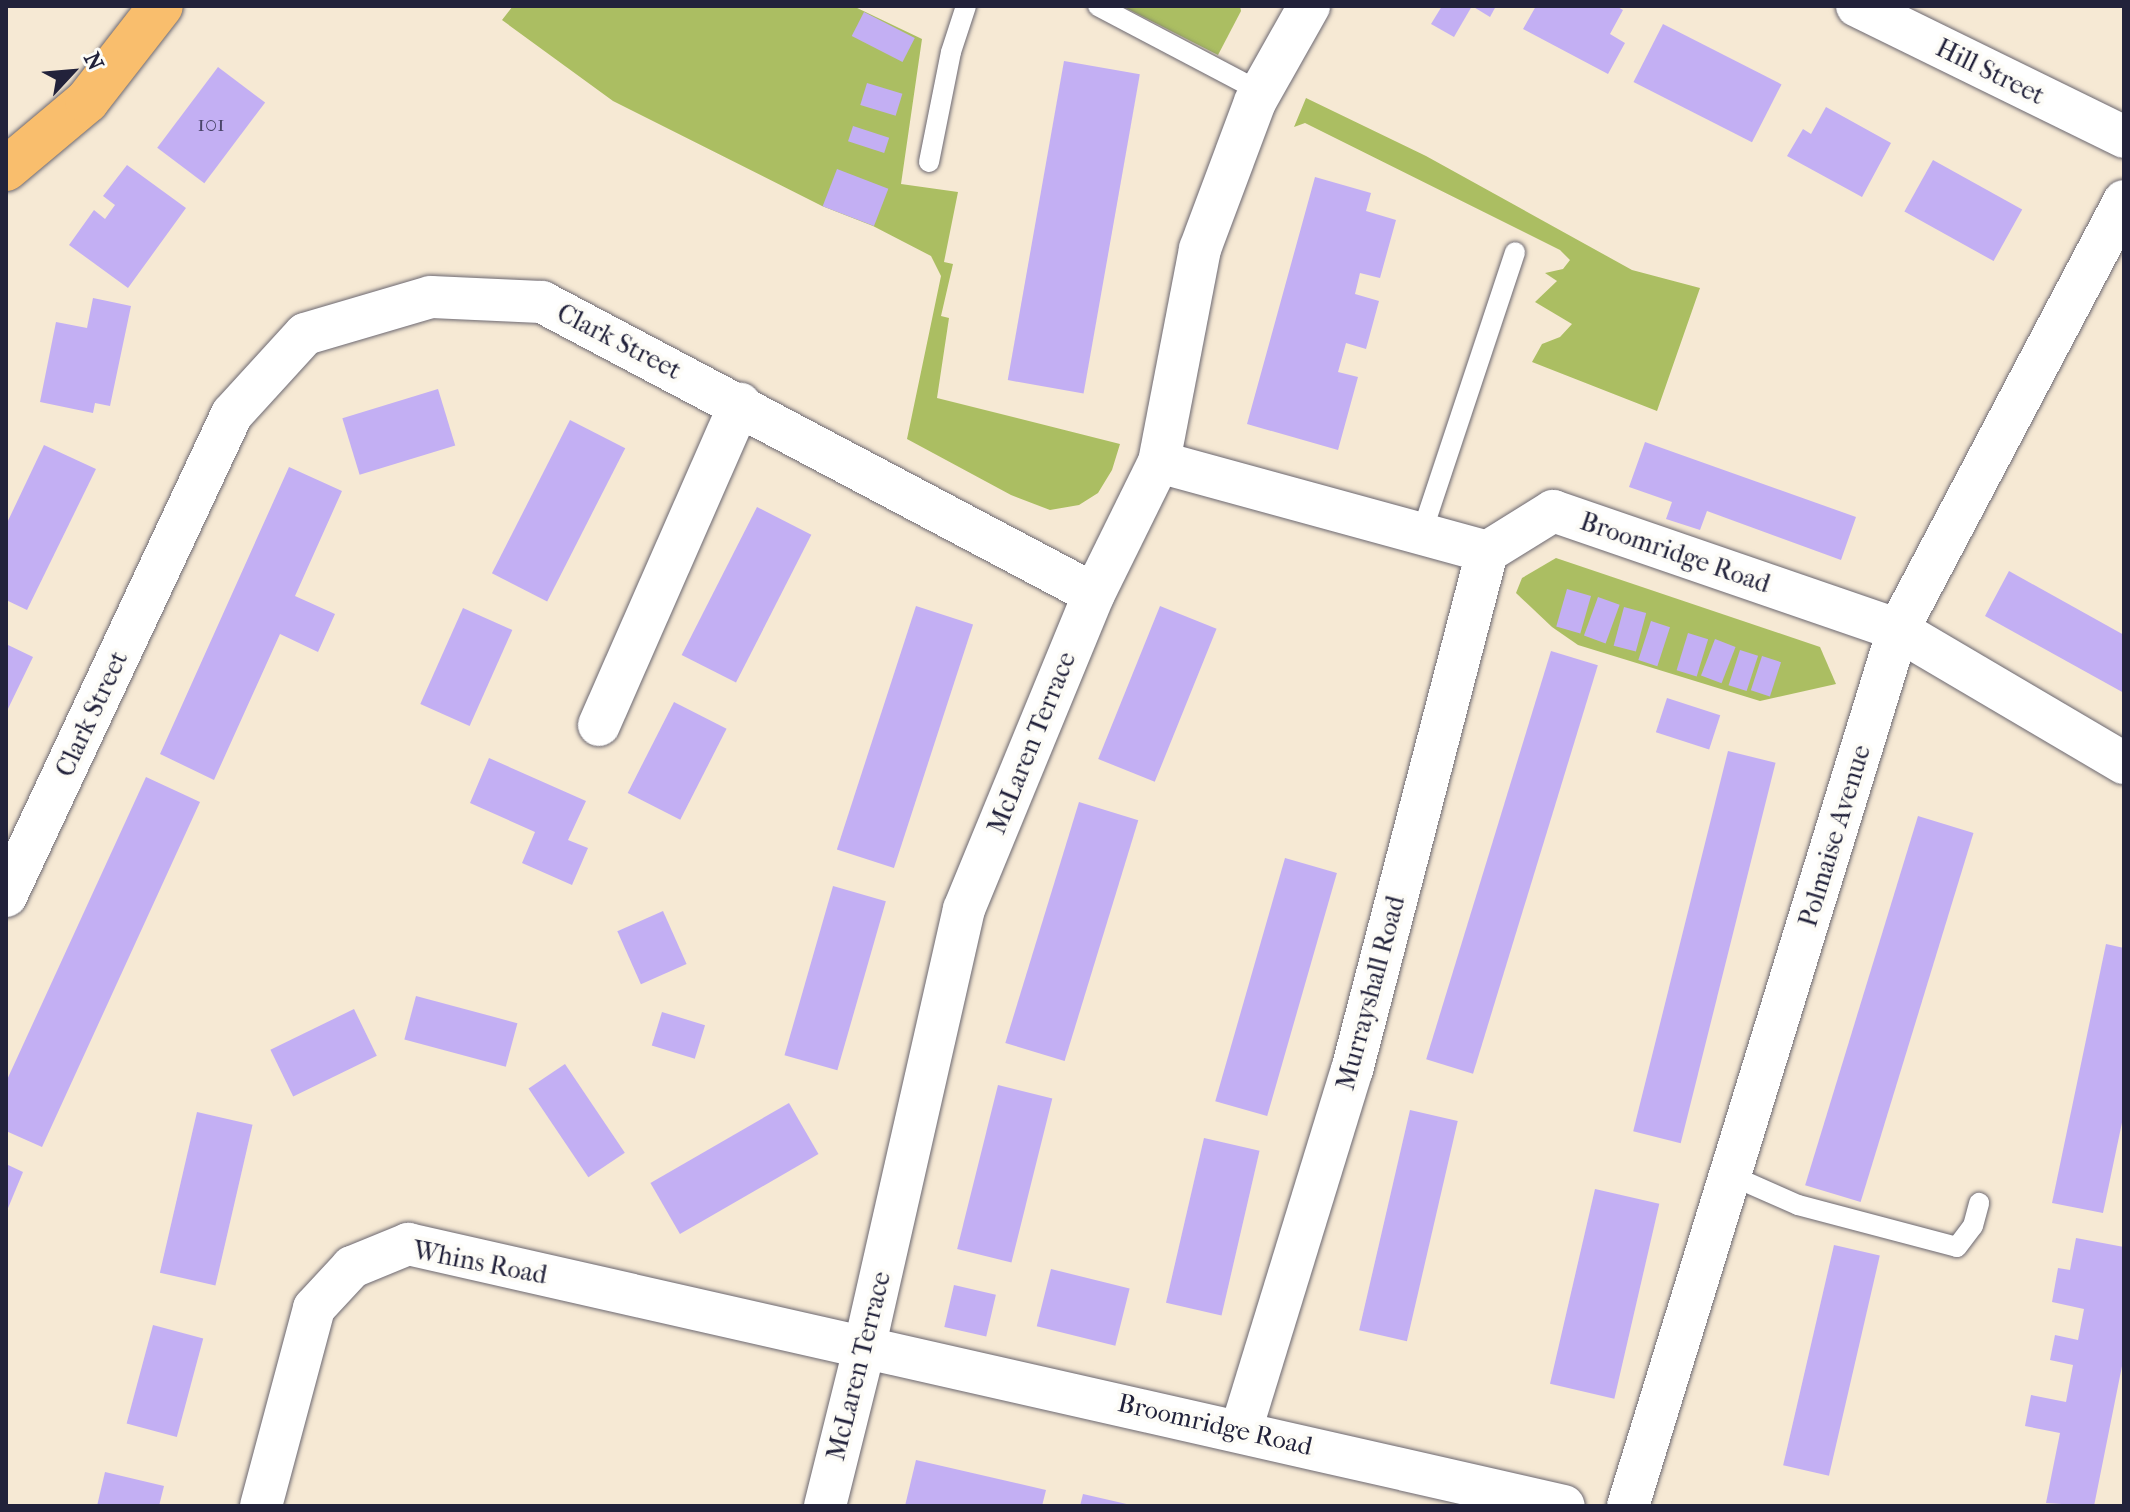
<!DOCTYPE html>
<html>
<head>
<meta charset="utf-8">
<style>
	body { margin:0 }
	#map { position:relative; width:2130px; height:1512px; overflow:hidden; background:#f6e9d4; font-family:"IM FELL French Canon",serif }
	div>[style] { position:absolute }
	.green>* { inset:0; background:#abbe62 }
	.building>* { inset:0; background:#c3aff3; transform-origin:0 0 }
	.roads { filter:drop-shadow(0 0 2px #6c6871) drop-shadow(0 0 2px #6c6871) }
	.service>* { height:20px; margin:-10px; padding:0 10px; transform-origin:10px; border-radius:10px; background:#fff }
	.minor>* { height:42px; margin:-21px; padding:0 21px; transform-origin:21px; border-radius:21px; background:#fff }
	.primary>* { height:44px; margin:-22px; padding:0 22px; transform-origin:22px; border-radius:22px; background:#f9be6d }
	span { translate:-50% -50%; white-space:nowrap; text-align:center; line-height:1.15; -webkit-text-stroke:8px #fdfcf7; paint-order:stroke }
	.number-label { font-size:22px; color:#4a4569 }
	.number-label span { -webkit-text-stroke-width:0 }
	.street-label { font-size:26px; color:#22223b }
	.frame { position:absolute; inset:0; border:8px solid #22223b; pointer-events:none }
	.north { position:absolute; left:32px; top:32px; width:80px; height:80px; -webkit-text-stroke:6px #fdfcf7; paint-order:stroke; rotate:64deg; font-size:22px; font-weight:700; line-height:32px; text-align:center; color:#22223b }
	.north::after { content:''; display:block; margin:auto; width:28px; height:36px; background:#22223b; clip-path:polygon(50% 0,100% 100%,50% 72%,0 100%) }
</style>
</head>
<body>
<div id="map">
	<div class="green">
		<div style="clip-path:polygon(513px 6px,853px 6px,922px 39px,901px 184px,958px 192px,944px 262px,953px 264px,941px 316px,949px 318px,937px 398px,1120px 444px,1112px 470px,1098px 493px,1079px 505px,1050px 510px,1011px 495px,907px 439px,941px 276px,931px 256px,873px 226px,822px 206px,613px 101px,502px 20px)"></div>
		<div style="clip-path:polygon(1122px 6px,1240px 6px,1241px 11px,1218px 55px)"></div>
		<div style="clip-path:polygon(1306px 98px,1426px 156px,1632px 270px,1700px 288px,1657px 411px,1532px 362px,1542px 344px,1560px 337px,1572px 324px,1535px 302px,1557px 281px,1545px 273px,1563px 269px,1570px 260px,1560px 250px,1305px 123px,1294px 127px)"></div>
		<div style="clip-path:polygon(1556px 558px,1820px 647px,1836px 684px,1760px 701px,1578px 645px,1552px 627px,1516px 593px,1522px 578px)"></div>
	</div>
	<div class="building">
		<div style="clip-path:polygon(1442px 6px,1472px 6px,1454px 37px,1431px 24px)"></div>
		<div style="clip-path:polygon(1472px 6px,1496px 6px,1490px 17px)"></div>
		<div style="clip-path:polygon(1536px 6px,1616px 6px,1623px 10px,1610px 34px,1625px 43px,1608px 74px,1523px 29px)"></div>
		<div style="left:864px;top:12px;width:57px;height:27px;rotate:27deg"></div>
		<div style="left:1663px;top:24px;width:133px;height:65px;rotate:27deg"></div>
		<div style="left:1064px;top:61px;width:77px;height:324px;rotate:10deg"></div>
		<div style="left:218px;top:67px;width:59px;height:101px;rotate:37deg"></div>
		<div style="left:867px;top:83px;width:37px;height:23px;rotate:17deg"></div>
		<div style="clip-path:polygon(1826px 107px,1891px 143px,1862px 197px,1787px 156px,1803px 129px,1811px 134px)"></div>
		<div style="left:853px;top:126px;width:38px;height:16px;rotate:18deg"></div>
		<div style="left:1933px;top:160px;width:102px;height:59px;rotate:29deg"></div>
		<div style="clip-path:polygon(127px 165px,186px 208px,128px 288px,69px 245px,94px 210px,105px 219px,115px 205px,103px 196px)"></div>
		<div style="left:837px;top:169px;width:55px;height:40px;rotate:21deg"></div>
		<div style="clip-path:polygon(1315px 177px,1371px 193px,1366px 211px,1396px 220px,1380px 278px,1360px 273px,1355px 294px,1379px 301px,1366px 349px,1346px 343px,1338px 372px,1358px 377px,1338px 450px,1247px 424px)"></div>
		<div style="clip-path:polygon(93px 298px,131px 306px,110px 406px,95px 403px,93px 413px,40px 402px,56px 322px,87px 328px)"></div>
		<div style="left:438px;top:389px;width:59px;height:100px;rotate:73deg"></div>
		<div style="left:570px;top:420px;width:62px;height:172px;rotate:27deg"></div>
		<div style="clip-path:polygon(1645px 442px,1856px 517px,1841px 560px,1707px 511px,1700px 530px,1666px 519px,1672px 502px,1629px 487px)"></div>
		<div style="clip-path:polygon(44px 445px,96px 469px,27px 610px,6px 600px,6px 525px)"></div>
		<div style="clip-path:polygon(289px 467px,342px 491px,295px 596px,335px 614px,318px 652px,280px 634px,214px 780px,160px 754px)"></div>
		<div style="left:757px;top:507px;width:61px;height:166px;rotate:27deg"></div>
		<div style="clip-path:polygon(2009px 571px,2124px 635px,2124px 693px,1985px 616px)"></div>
		<div style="left:1567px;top:589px;width:25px;height:39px;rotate:16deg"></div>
		<div style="left:1598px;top:597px;width:23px;height:41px;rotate:20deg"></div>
		<div style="left:916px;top:606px;width:60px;height:256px;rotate:18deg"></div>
		<div style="left:1160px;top:606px;width:61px;height:165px;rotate:22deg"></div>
		<div style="left:1624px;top:607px;width:23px;height:40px;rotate:15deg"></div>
		<div style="left:463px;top:608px;width:54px;height:105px;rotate:24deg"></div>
		<div style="left:1651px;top:621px;width:20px;height:41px;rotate:18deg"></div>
		<div style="left:1688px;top:633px;width:21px;height:39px;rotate:17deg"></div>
		<div style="left:1715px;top:639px;width:22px;height:39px;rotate:21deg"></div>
		<div style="clip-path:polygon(6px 644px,33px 657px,6px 713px)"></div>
		<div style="left:1740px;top:650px;width:19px;height:37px;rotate:18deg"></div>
		<div style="left:1551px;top:651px;width:49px;height:427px;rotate:17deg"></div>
		<div style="left:1762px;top:656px;width:20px;height:36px;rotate:18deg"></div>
		<div style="left:1667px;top:698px;width:56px;height:36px;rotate:18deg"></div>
		<div style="left:674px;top:702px;width:59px;height:102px;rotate:27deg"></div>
		<div style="left:1728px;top:751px;width:49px;height:392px;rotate:14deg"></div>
		<div style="clip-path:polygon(489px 758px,586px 801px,568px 840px,588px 848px,572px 885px,522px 863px,535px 832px,470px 803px)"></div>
		<div style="clip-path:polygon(146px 777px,200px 802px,42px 1147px,6px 1131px,6px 1082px)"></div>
		<div style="left:1079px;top:802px;width:62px;height:252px;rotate:17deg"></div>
		<div style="left:1918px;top:816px;width:58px;height:386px;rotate:17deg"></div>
		<div style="left:1285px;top:858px;width:54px;height:253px;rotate:16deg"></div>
		<div style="left:833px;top:886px;width:55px;height:176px;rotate:16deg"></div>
		<div style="left:663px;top:911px;width:58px;height:50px;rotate:66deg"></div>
		<div style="clip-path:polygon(2106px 944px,2124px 948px,2124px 1113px,2103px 1213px,2052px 1203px)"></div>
		<div style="left:416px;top:996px;width:105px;height:45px;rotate:15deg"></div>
		<div style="left:354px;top:1009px;width:52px;height:93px;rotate:64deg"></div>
		<div style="left:662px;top:1012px;width:45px;height:35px;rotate:17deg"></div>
		<div style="left:565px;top:1064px;width:107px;height:44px;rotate:56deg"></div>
		<div style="left:998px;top:1085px;width:56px;height:169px;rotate:14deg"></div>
		<div style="left:789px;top:1103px;width:59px;height:160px;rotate:60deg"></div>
		<div style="left:1410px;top:1110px;width:49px;height:226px;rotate:13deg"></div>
		<div style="left:197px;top:1112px;width:57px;height:165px;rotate:13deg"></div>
		<div style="left:1204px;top:1138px;width:57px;height:169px;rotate:13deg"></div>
		<div style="clip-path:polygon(6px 1164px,23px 1172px,6px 1213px)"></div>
		<div style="left:1595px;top:1189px;width:66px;height:200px;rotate:13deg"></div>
		<div style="clip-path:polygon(2076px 1238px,2124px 1247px,2124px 1356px,2094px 1506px,2046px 1503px,2060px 1433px,2025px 1426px,2031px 1395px,2066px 1402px,2073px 1365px,2050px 1360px,2055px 1335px,2078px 1340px,2084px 1309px,2052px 1302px,2058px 1268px,2070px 1270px)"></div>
		<div style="left:1834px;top:1245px;width:47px;height:226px;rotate:13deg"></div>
		<div style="left:1051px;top:1269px;width:81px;height:59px;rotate:14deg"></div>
		<div style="left:954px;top:1285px;width:43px;height:43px;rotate:13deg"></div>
		<div style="left:153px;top:1325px;width:52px;height:102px;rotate:15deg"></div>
		<div style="clip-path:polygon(916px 1460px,1046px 1490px,1042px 1506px,905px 1506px)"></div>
		<div style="clip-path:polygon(105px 1472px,164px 1486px,159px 1506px,97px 1506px)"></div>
		<div style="clip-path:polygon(1083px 1494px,1131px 1505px,1131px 1506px,1080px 1506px)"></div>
	</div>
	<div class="roads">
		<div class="service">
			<div style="left:1098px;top:6px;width:184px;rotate:27.8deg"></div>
			<div style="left:929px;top:162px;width:112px;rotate:-78.7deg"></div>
			<div style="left:951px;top:52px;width:48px;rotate:-71.9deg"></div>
			<div style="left:1421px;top:535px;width:298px;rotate:-71.6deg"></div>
			<div style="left:1730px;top:1175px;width:74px;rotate:23.8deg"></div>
			<div style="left:1798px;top:1205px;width:164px;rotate:14.8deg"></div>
			<div style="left:1957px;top:1247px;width:26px;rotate:-53deg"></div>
			<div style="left:1973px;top:1226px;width:24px;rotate:-75deg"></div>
		</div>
		<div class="minor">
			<div style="left:1857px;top:6px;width:297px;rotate:26.1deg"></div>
			<div style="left:1159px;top:462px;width:340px;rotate:15.3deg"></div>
			<div style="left:1487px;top:552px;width:78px;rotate:-31.8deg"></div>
			<div style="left:1553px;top:511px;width:365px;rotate:19deg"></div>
			<div style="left:1898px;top:630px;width:262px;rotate:30.5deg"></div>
			<div style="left:599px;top:725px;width:351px;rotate:-66.3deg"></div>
			<div style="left:6px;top:896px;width:532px;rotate:-64.88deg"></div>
			<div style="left:232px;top:414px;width:108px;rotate:-47.6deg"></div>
			<div style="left:305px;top:334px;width:131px;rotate:-16.4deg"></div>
			<div style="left:431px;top:297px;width:111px;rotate:2.6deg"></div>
			<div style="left:542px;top:302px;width:624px;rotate:27.88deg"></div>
			<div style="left:1241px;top:1430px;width:377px;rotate:-72.9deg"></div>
			<div style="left:1352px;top:1070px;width:535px;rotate:-75.39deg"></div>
			<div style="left:261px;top:1506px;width:205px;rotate:-75deg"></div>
			<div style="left:314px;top:1308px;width:56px;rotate:-47.2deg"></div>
			<div style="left:352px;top:1267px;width:61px;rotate:-22.3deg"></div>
			<div style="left:408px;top:1244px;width:1185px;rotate:12.77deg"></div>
			<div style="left:825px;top:1506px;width:162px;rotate:-76deg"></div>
			<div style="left:864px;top:1349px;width:451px;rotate:-77.2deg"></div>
			<div style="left:964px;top:909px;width:341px;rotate:-67.6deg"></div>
			<div style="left:1094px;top:594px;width:147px;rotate:-63.8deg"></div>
			<div style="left:1159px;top:462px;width:217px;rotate:-79.1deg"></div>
			<div style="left:1200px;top:249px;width:157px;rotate:-69.5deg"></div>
			<div style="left:1255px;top:102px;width:110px;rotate:-60.6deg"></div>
			<div style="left:1628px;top:1506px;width:917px;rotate:-72.87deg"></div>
			<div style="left:1898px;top:630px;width:485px;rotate:-62.2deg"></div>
		</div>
		<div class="primary">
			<div style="left:6px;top:169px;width:106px;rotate:-40deg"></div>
			<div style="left:87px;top:101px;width:120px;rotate:-52.1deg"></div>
		</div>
	</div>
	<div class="number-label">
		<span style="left:211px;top:125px">101</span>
	</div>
	<div class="street-label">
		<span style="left:1990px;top:72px;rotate:26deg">Hill Street</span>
		<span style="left:619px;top:342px;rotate:27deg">Clark Street</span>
		<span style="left:1675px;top:553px;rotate:19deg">Broomridge Road</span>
		<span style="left:92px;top:714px;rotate:-65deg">Clark Street</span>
		<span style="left:1032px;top:743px;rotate:-68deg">McLaren Terrace</span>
		<span style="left:1835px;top:836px;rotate:-73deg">Polmaise Avenue</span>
		<span style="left:1371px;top:993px;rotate:-75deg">Murrayshall Road</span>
		<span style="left:480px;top:1263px;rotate:11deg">Whins Road</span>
		<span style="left:859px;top:1366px;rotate:-76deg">McLaren Terrace</span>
		<span style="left:1215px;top:1425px;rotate:13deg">Broomridge Road</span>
	</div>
	<div class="frame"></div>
	<div class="north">N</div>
</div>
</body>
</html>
